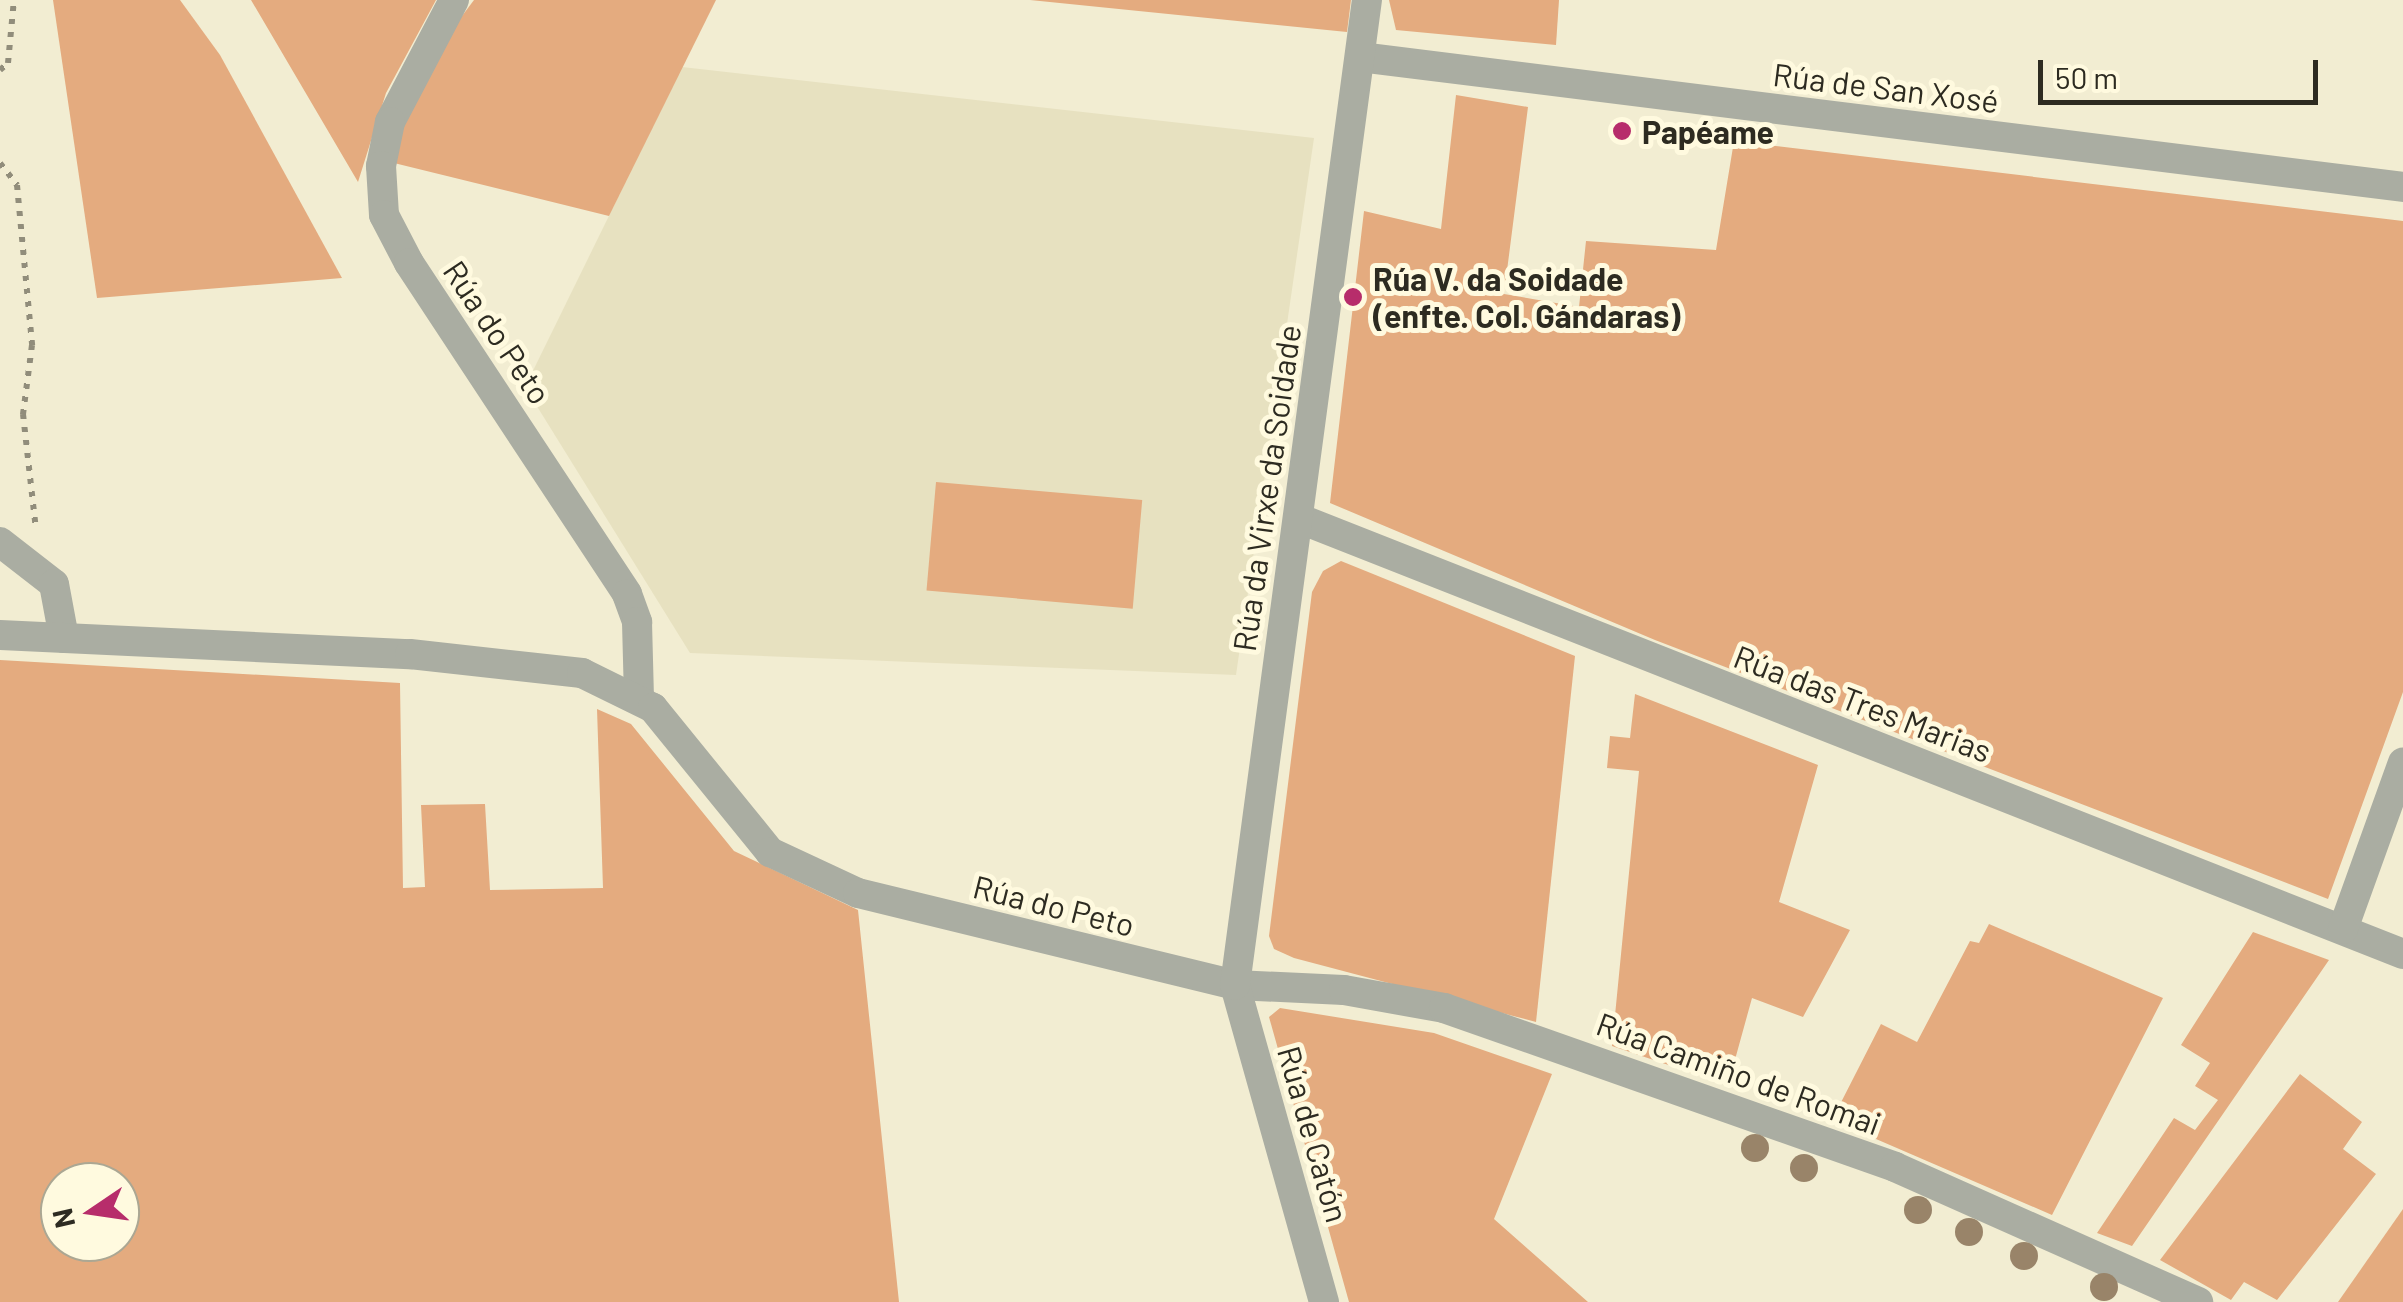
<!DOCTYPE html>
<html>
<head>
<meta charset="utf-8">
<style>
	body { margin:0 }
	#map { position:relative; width:2403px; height:1302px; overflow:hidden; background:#f2edd2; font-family:Barlow,sans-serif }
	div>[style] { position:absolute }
	.built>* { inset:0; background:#e7e1c0 }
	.green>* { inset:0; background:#e4ab7f; transform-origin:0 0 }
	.path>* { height:6px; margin-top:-3px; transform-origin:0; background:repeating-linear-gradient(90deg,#918d7b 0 5px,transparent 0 13px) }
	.minor>* { height:30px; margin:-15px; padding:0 15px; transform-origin:15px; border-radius:15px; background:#aaada2 }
	.trees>* { width:28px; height:28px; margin:-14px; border-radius:50%; background:#998469 }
	.dots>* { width:28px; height:28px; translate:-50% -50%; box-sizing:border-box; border:5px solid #fffadf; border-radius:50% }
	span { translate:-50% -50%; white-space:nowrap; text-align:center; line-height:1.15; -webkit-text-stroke:10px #fffadf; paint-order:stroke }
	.street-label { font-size:32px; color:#2d2b21 }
	.poi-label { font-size:32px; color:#2d2b21; font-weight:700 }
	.left { translate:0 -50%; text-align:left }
	.north { position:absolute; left:40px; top:1162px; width:100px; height:100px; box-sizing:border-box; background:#fffadf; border:2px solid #aba793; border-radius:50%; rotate:257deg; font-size:28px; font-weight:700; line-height:40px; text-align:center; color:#2d2b21 }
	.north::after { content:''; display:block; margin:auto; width:35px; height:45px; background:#b72d6b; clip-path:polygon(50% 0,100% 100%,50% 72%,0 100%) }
	.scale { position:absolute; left:2038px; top:60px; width:280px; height:45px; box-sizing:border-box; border:5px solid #2d2b21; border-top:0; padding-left:12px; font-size:30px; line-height:35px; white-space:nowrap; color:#2d2b21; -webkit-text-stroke:8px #fffadf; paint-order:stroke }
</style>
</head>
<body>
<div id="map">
	<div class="built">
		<div style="clip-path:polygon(682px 67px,1314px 138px,1236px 675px,690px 653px,525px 387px)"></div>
	</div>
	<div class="green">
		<div style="clip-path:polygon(53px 0,180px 0,220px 55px,342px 278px,97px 298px)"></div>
		<div style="clip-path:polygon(251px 0,436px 0,386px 93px,358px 182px)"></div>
		<div style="clip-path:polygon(474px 0,716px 0,609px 216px,394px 163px,397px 135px,447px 36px)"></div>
		<div style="clip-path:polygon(1030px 0,1351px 0,1347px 32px)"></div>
		<div style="clip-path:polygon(1389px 0,1559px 0,1556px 45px,1396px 30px)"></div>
		<div style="clip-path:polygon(1456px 95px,1528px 107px,1504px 294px,1579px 307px,1586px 241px,1716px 250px,1734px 141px,2403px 221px,2403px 692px,2328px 899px,1655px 640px,1330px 503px,1364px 211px,1441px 229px)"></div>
		<div style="left:936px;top:482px;width:207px;height:109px;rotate:5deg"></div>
		<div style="clip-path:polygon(1341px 561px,1575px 656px,1536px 1022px,1294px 958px,1274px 949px,1269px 936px,1312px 592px,1323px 571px)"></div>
		<div style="clip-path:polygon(evenodd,0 660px,400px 683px,403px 888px,425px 887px,421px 805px,485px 804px,490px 890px,603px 888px,597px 709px,631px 724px,734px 851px,858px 910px,899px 1302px,0 1302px,0 660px,60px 1182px,120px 1182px,120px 1242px,60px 1242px,60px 1182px)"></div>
		<div style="clip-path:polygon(1635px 694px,1818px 765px,1779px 902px,1850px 930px,1803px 1017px,1752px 998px,1728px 1085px,1612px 1046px,1639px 771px,1607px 768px,1610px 736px,1630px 738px)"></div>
		<div style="clip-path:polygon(1989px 924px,2163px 998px,2052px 1215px,1832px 1120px,1881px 1024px,1917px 1042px,1970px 941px,1979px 943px)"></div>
		<div style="clip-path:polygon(2253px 932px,2329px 960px,2132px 1246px,2097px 1233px,2174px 1118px,2195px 1130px,2218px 1100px,2195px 1086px,2210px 1063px,2181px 1045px)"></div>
		<div style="clip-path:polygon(1280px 1008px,1434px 1033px,1552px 1074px,1494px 1219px,1588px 1302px,1349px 1302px,1269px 1017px)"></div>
		<div style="clip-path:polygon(2300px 1074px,2362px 1122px,2343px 1149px,2376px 1174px,2277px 1300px,2244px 1282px,2231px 1300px,2160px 1260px)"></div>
		<div style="clip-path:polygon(2403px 1209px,2403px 1302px,2338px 1302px)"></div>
	</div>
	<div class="path">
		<div style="left:0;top:70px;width:11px;rotate:-41deg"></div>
		<div style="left:8px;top:63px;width:63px;rotate:-84.6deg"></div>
		<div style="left:0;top:163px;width:28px;rotate:52deg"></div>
		<div style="left:17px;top:185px;width:161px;rotate:84.6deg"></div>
		<div style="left:32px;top:345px;width:70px;rotate:97.4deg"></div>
		<div style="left:23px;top:414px;width:116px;rotate:83.6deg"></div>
	</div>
	<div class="minor">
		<div style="left:454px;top:0;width:138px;rotate:117.7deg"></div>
		<div style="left:390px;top:122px;width:45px;rotate:101.6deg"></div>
		<div style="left:381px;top:166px;width:49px;rotate:86.5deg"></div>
		<div style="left:384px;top:215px;width:54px;rotate:62.5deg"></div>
		<div style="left:409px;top:263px;width:396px;rotate:56.6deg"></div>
		<div style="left:627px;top:594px;width:30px;rotate:70deg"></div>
		<div style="left:637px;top:622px;width:74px;rotate:88.5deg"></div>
		<div style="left:1360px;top:57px;width:1051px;rotate:7.1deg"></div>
		<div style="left:1298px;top:518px;width:1188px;rotate:21.53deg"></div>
		<div style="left:0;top:542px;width:68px;rotate:37.9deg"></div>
		<div style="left:54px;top:584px;width:55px;rotate:79.5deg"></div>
		<div style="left:0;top:635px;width:410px;rotate:2.7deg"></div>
		<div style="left:410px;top:654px;width:173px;rotate:6.3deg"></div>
		<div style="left:582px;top:673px;width:79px;rotate:26.2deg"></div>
		<div style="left:653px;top:708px;width:186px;rotate:50.9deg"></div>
		<div style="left:770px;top:852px;width:97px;rotate:25deg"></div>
		<div style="left:858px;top:893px;width:388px;rotate:13.7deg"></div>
		<div style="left:1235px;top:985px;width:109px;rotate:2.6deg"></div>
		<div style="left:1344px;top:990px;width:102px;rotate:10.2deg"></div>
		<div style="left:1444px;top:1008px;width:478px;rotate:19.4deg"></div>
		<div style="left:1895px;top:1167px;width:332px;rotate:24deg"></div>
		<div style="left:2343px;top:929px;width:177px;rotate:-70.2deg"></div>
		<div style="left:1324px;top:1302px;width:329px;rotate:-105.7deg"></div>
		<div style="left:1235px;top:985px;width:994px;rotate:-82.37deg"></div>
	</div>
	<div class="trees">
		<div style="left:1755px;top:1148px"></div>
		<div style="left:1804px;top:1168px"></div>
		<div style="left:1918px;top:1210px"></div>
		<div style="left:1969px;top:1232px"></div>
		<div style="left:2024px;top:1256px"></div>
		<div style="left:2104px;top:1287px"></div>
	</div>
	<div class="dots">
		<div style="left:1622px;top:131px;background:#b72d6b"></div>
		<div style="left:1353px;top:297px;background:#b72d6b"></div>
	</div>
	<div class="street-label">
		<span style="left:1886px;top:87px;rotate:7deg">Rúa de San Xosé</span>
		<span style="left:498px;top:332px;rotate:56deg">Rúa do Peto</span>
		<span style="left:1266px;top:488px;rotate:-82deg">Rúa da Virxe da Soidade</span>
		<span style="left:1863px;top:703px;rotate:21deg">Rúa das Tres Marias</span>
		<span style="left:1054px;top:905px;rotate:14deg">Rúa do Peto</span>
		<span style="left:1739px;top:1073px;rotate:20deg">Rúa Camiño de Romai</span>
		<span style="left:1314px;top:1134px;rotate:74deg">Rúa de Catón</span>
	</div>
	<div class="poi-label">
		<span class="left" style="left:1642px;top:131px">Papéame</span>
		<span class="left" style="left:1373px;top:297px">Rúa V. da Soidade<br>(enfte. Col. Gándaras)</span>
	</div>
	<div class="north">N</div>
	<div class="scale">50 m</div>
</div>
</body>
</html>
